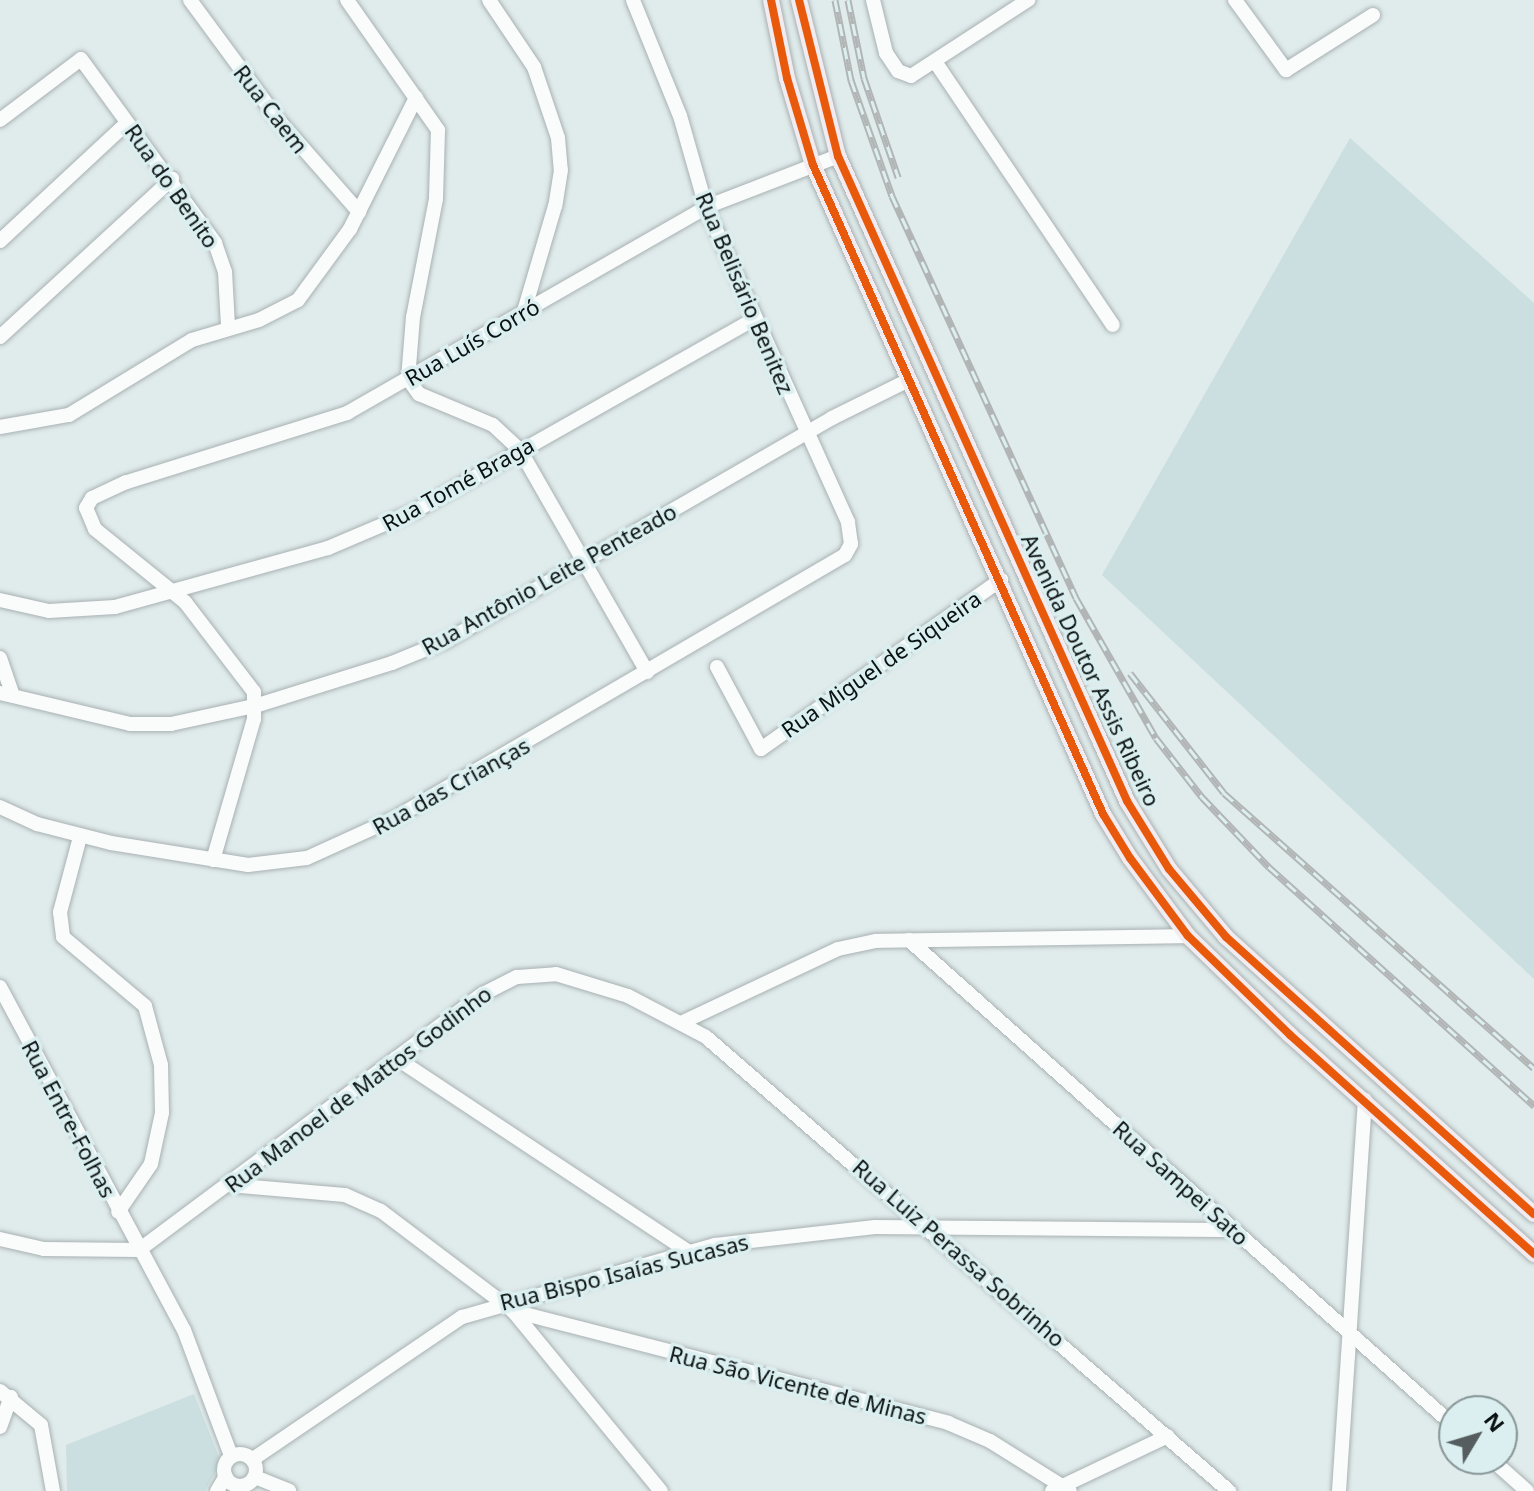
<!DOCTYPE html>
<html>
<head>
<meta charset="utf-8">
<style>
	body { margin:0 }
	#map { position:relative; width:1534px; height:1491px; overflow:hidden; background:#e0ebeb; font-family:"Noto Sans",sans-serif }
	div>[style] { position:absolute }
	.built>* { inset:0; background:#cbdfe0 }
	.roads { filter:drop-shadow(0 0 2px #a9b1b2) drop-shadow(0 0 2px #a9b1b2) }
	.minor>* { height:14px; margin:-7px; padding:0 7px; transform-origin:7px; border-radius:7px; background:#fafcfc }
	.minor>.ring { margin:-7px; padding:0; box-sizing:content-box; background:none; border:14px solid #fafcfc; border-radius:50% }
	.major>* { height:16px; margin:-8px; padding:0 8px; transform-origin:8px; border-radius:8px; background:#f2ecf1 }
	.rail>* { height:7px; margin-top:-3.5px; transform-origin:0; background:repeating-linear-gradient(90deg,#dbeff0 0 12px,#b2b5b5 0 24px); box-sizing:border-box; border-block:2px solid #b2b5b5 }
	.cycleway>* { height:8px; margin:-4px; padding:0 4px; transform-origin:4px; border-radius:4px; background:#e8590c }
	span { translate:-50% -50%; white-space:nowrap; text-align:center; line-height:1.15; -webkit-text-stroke:7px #dbeff0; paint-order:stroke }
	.street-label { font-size:22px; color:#0a1112 }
	.north { position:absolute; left:1438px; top:1395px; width:80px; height:80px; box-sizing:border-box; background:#dbeff0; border:2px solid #879697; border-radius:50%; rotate:52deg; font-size:22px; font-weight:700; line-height:32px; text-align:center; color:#0a1112 }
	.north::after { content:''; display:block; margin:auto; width:28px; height:36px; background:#555d5e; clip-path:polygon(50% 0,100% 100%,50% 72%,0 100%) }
</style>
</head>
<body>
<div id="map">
	<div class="built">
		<div style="clip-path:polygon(1350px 138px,1534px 303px,1534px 979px,1102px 575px)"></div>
		<div style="clip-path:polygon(194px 1394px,221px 1462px,205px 1491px,67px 1491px,66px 1445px)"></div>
	</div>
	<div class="roads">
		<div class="minor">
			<div style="left:190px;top:0;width:152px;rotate:53.6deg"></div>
			<div style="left:280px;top:122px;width:120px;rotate:48.7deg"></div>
			<div style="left:347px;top:0;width:159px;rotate:55deg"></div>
			<div style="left:438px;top:130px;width:69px;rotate:91.7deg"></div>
			<div style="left:436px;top:199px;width:120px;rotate:101deg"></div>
			<div style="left:413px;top:317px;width:62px;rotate:94.6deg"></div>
			<div style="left:408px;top:379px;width:19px;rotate:54deg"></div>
			<div style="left:419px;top:394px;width:80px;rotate:22.7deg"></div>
			<div style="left:493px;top:425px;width:37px;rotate:43deg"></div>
			<div style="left:520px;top:450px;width:256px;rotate:60.2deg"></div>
			<div style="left:489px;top:0;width:81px;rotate:56.1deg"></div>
			<div style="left:534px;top:67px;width:75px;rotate:71.3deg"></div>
			<div style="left:558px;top:138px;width:32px;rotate:85deg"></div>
			<div style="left:561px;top:170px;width:36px;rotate:99deg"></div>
			<div style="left:555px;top:206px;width:109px;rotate:106.4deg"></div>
			<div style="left:873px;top:0;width:55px;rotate:76.2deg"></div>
			<div style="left:886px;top:53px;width:22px;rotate:56deg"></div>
			<div style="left:898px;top:71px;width:14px;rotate:21deg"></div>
			<div style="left:911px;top:76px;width:140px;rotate:-33deg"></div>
			<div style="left:1235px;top:0;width:87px;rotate:53.9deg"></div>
			<div style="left:1286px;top:70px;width:103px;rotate:-32.3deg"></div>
			<div style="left:936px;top:63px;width:316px;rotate:56deg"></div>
			<div style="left:0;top:120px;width:101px;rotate:-37deg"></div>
			<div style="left:81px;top:59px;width:228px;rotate:53.9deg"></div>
			<div style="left:215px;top:243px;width:31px;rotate:71deg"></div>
			<div style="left:225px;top:272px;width:54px;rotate:86.8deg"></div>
			<div style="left:0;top:241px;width:173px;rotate:-42.9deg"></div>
			<div style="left:0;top:337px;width:234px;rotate:-42.6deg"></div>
			<div style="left:0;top:427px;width:70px;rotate:-9.9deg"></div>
			<div style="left:69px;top:415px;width:144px;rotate:-31.4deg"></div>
			<div style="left:192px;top:340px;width:70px;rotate:-16.6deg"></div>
			<div style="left:259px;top:320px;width:44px;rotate:-27.1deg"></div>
			<div style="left:298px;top:300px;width:88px;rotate:-53.8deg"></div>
			<div style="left:350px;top:229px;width:147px;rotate:-63.3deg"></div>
			<div style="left:0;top:600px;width:50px;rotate:12.7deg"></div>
			<div style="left:49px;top:611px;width:66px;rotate:-3.5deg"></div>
			<div style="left:115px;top:607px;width:221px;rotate:-15.5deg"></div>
			<div style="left:328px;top:548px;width:95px;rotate:-23deg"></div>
			<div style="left:415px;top:511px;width:390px;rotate:-29.5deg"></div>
			<div style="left:0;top:658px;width:40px;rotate:71.1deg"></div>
			<div style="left:717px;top:667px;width:93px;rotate:61.8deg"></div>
			<div style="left:761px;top:749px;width:294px;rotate:-35.2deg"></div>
			<div style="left:0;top:693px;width:134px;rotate:13.4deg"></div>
			<div style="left:130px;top:724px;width:41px"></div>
			<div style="left:171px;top:724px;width:89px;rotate:-12.3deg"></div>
			<div style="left:258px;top:705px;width:140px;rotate:-17.4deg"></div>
			<div style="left:392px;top:663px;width:58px;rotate:-22.2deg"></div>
			<div style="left:446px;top:641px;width:446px;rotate:-30deg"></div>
			<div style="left:832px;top:418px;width:86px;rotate:-26.3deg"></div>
			<div style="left:0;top:807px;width:41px;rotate:24.7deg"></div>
			<div style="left:37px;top:824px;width:76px;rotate:14.4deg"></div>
			<div style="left:111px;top:843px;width:139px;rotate:9.1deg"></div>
			<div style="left:248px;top:865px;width:59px;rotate:-6.8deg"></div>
			<div style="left:307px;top:858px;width:94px;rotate:-24.4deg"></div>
			<div style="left:393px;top:819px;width:523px;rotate:-30.29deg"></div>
			<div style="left:845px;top:555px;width:13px;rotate:-61deg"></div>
			<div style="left:851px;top:544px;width:22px;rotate:-98deg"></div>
			<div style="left:848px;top:522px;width:346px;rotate:-114.3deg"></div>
			<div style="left:706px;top:207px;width:95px;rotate:-105.9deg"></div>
			<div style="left:680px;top:116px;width:125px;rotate:-112.1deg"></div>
			<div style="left:80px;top:837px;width:78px;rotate:104.9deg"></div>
			<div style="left:60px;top:912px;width:25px;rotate:83deg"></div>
			<div style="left:63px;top:937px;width:107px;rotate:40.1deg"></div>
			<div style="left:145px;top:1006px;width:61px;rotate:74.8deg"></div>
			<div style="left:161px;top:1065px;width:48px;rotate:88.8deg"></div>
			<div style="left:162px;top:1113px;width:52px;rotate:102.2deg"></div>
			<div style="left:151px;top:1164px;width:58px;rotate:124.5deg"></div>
			<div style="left:213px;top:860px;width:147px;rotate:-73.8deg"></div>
			<div style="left:254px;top:719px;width:27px;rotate:-90deg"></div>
			<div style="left:254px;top:692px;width:113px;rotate:-127.5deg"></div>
			<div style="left:185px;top:602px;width:116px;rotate:-141deg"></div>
			<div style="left:95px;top:529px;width:23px;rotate:-113deg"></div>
			<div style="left:86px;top:508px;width:12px;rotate:-59deg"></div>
			<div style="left:92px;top:498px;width:38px;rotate:-25deg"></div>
			<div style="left:127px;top:482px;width:231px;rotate:-17.4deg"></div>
			<div style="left:347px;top:413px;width:414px;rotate:-29.8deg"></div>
			<div style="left:706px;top:207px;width:142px;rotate:-21.1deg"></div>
			<div style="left:909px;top:940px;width:730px;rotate:41.72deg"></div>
			<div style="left:0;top:987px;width:389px;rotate:61.8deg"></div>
			<div style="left:184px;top:1330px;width:134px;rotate:69.5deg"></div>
			<div style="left:683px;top:1022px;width:171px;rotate:-25.2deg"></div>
			<div style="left:838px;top:949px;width:39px;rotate:-12deg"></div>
			<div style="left:876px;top:941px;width:312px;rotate:-0.9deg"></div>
			<div style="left:396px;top:1058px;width:350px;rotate:33.5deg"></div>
			<div style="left:229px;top:1185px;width:116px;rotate:4.9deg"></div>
			<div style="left:345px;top:1195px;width:39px;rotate:24deg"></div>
			<div style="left:381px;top:1211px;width:166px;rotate:37.1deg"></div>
			<div style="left:513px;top:1311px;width:233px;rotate:50.6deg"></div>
			<div style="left:0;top:1239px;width:45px;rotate:12.8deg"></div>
			<div style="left:44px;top:1249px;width:95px;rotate:0.6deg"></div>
			<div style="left:139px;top:1250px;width:429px;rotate:-36.7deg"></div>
			<div style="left:483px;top:994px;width:38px;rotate:-27deg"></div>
			<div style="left:517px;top:977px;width:39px;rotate:-4deg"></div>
			<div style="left:556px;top:974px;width:75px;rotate:17deg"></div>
			<div style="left:628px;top:996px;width:88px;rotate:27.7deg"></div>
			<div style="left:706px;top:1037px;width:693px;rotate:40.96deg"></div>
			<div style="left:513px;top:1311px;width:449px;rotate:14.4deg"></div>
			<div style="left:948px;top:1423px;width:46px;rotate:23.2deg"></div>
			<div style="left:990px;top:1441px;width:94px;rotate:32deg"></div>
			<div style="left:0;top:1391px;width:53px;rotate:39.7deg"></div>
			<div style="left:41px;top:1425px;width:67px;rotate:79.7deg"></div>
			<div style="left:0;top:1427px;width:32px;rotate:-70deg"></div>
			<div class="ring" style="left:224px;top:1454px;width:18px;height:18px"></div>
			<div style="left:253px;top:1459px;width:253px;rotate:-34.2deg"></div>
			<div style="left:462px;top:1317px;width:263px;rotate:-15.9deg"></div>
			<div style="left:715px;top:1245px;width:161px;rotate:-6.4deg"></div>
			<div style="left:875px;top:1227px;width:358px;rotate:0.5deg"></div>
			<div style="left:1491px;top:1459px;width:48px;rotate:41.6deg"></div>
			<div style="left:255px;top:1477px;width:37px;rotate:22deg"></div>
			<div style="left:217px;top:1491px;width:17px;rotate:-59deg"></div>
			<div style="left:1052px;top:1491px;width:128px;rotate:-25.4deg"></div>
			<div style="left:1339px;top:1491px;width:392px;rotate:-86.2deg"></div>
		</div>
		<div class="major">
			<div style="left:771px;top:0;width:80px;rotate:78.4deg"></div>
			<div style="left:787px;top:78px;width:91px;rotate:73.4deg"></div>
			<div style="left:813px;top:165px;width:711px;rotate:65.92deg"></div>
			<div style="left:1103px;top:814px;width:52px;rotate:58.5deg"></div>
			<div style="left:1130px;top:858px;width:97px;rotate:53.4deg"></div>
			<div style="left:1188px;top:936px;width:142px;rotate:44.1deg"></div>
			<div style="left:1290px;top:1035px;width:328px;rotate:41.9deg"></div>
			<div style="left:799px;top:0;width:161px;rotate:76deg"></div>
			<div style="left:838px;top:156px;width:707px;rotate:65.86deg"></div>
			<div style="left:1127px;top:801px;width:80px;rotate:58.3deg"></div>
			<div style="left:1169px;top:869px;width:89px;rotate:50deg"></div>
			<div style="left:1226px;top:937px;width:414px;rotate:42deg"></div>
		</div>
	</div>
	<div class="rail">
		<div style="left:835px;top:0;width:82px;rotate:78.7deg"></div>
		<div style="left:851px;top:80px;width:123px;rotate:70.5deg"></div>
		<div style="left:892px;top:196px;width:442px;rotate:65.4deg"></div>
		<div style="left:1076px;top:598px;width:161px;rotate:60.3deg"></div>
		<div style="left:1156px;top:738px;width:75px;rotate:52.1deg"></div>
		<div style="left:1202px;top:797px;width:97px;rotate:46.3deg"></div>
		<div style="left:1269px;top:867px;width:357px;rotate:42deg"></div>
		<div style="left:848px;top:0;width:80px;rotate:78.4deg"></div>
		<div style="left:864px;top:78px;width:105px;rotate:71deg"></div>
		<div style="left:1130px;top:673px;width:152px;rotate:51.9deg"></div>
		<div style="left:1224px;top:793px;width:414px;rotate:41.6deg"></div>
	</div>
	<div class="cycleway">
		<div style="left:771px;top:0;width:80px;rotate:78.4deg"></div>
		<div style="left:787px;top:78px;width:91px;rotate:73.4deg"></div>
		<div style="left:813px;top:165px;width:711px;rotate:65.92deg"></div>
		<div style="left:1103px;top:814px;width:52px;rotate:58.5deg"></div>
		<div style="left:1130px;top:858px;width:97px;rotate:53.4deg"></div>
		<div style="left:1188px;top:936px;width:142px;rotate:44.1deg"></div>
		<div style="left:1290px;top:1035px;width:328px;rotate:41.9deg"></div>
		<div style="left:799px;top:0;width:161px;rotate:76deg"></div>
		<div style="left:838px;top:156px;width:707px;rotate:65.86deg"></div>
		<div style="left:1127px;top:801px;width:80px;rotate:58.3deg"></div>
		<div style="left:1169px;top:869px;width:89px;rotate:50deg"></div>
		<div style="left:1226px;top:937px;width:414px;rotate:42deg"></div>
	</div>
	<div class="street-label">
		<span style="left:271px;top:109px;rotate:52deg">Rua Caem</span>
		<span style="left:172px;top:186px;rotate:55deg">Rua do Benito</span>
		<span style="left:745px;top:293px;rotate:67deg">Rua Belisário Benitez</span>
		<span style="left:472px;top:342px;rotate:-30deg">Rua Luís Corró</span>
		<span style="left:458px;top:484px;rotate:-29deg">Rua Tomé Braga</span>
		<span style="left:549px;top:579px;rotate:-29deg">Rua Antônio Leite Penteado</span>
		<span style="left:881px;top:664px;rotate:-35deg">Rua Miguel de Siqueira</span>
		<span style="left:1091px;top:670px;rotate:65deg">Avenida Doutor Assis Ribeiro</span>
		<span style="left:451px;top:786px;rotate:-29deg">Rua das Crianças</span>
		<span style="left:358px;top:1089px;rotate:-37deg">Rua Manoel de Mattos Godinho</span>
		<span style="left:69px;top:1119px;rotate:62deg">Rua Entre-Folhas</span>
		<span style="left:1181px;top:1183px;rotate:42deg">Rua Sampei Sato</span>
		<span style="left:959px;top:1253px;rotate:41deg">Rua Luiz Perassa Sobrinho</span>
		<span style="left:624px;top:1272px;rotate:-14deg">Rua Bispo Isaías Sucasas</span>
		<span style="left:798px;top:1385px;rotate:14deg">Rua São Vicente de Minas</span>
	</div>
	<div class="north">N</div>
</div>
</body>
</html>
